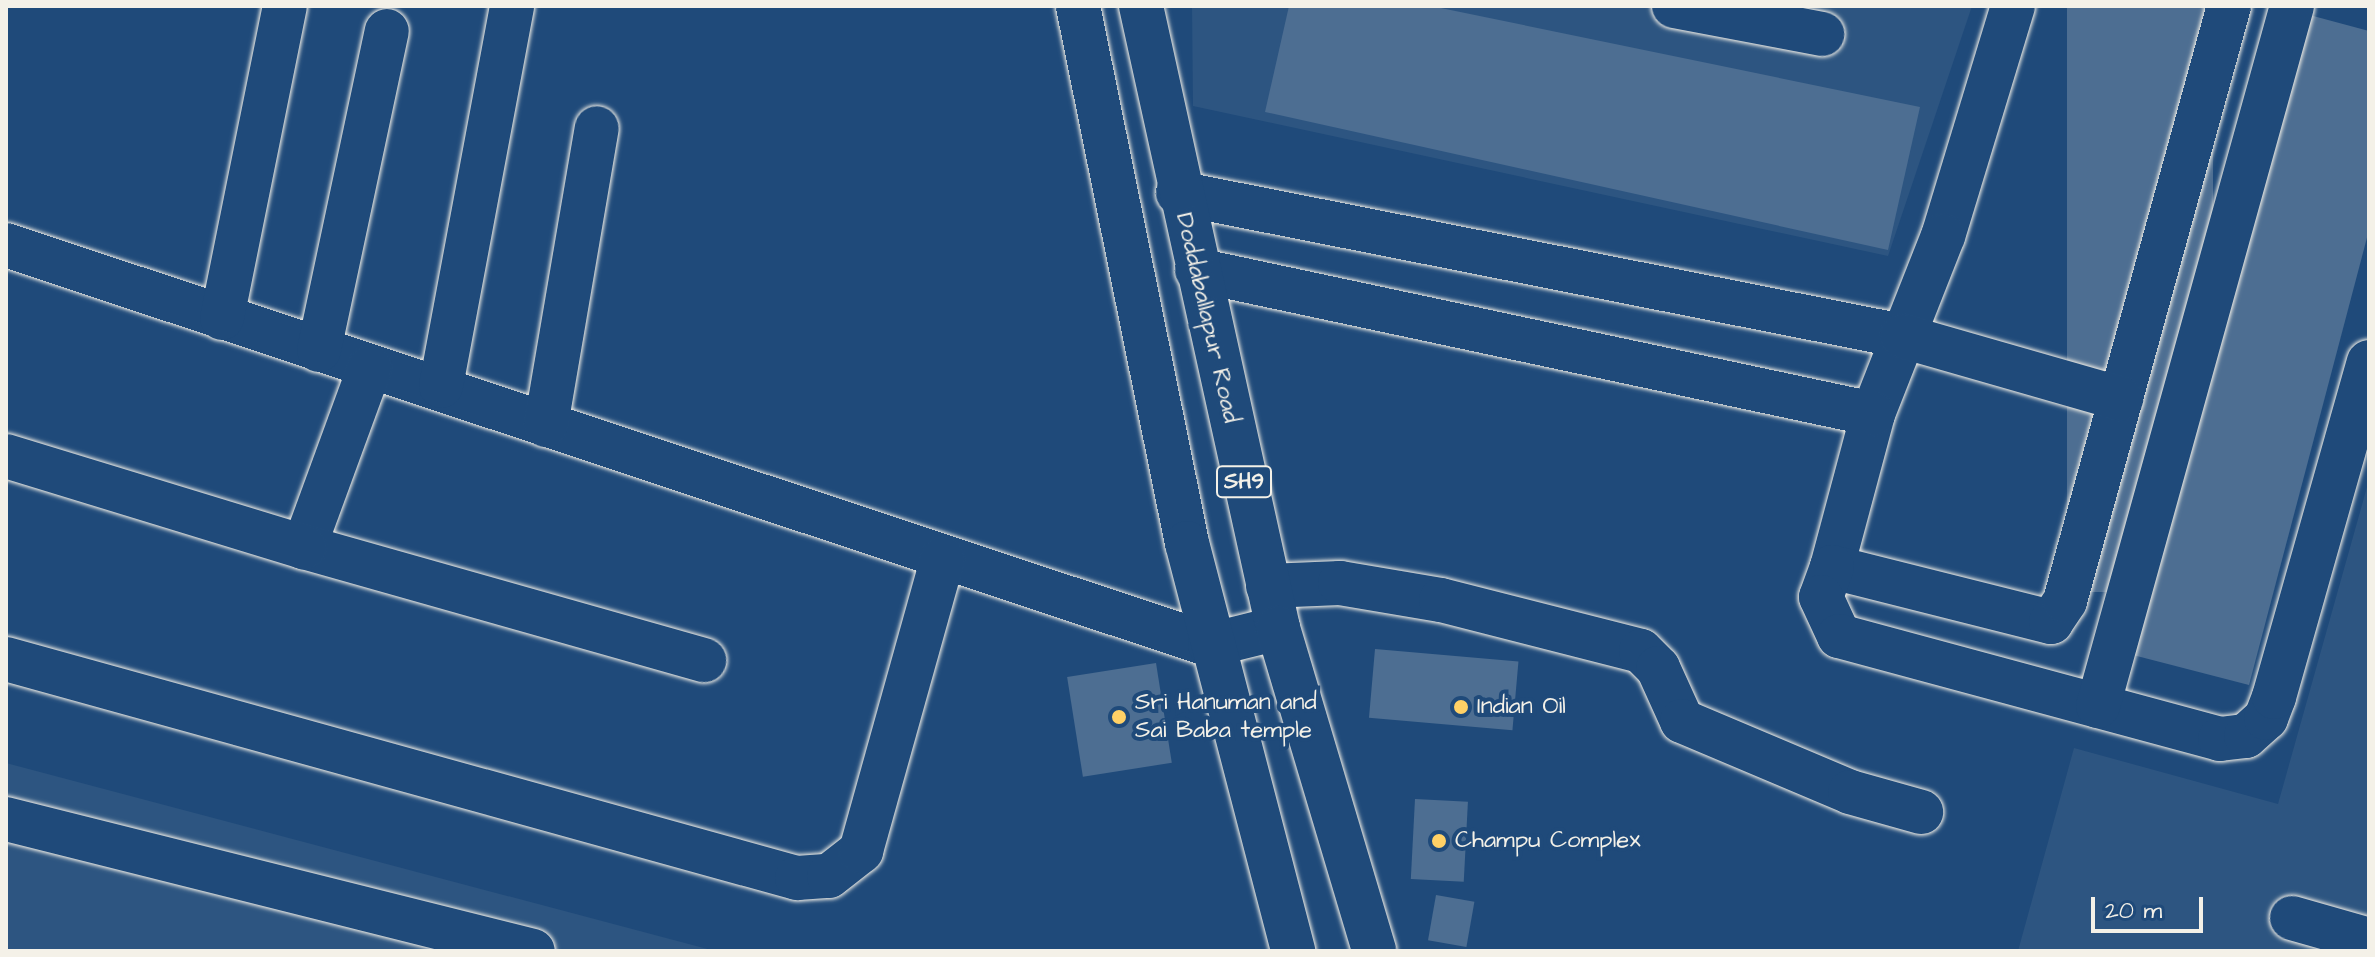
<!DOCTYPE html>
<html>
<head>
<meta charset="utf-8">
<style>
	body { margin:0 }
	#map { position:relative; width:2375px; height:957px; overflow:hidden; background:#1f4a7a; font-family:"Architects Daughter",sans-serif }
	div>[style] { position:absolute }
	.built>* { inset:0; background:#2d5581 }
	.water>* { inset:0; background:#627e9d; transform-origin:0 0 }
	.building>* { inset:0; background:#4d6e92; transform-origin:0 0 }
	.roads { filter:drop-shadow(0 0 2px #f4f1e8) drop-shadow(0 0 2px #f4f1e8) }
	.minor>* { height:44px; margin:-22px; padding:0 22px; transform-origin:22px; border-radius:22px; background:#1f4a7a }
	.major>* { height:44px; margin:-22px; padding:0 22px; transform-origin:22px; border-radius:22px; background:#1f4a7a }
	.dots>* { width:22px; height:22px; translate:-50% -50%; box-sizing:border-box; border:4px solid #1f4a7a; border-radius:50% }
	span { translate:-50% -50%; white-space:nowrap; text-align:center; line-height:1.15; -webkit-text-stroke:8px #1f4a7a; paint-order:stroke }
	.shield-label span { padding:2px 6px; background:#1f4a7a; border:2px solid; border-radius:6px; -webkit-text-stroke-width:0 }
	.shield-label { font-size:22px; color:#f4f1e8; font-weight:700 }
	.street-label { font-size:24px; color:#f4f1e8 }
	.poi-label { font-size:24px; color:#f4f1e8 }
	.left { translate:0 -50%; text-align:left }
	.frame { position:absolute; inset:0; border:8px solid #f4f1e8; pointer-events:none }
	.scale { position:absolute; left:2091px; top:897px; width:112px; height:36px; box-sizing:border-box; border:4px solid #f4f1e8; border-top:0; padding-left:10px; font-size:24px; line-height:28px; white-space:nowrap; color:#f4f1e8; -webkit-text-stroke:6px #1f4a7a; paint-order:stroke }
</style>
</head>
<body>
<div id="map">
	<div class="built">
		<div style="clip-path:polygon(1192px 6px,1972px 6px,1888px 256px,1193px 106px)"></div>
		<div style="clip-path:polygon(2369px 480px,2369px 951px,2018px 951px,2074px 748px,2278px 804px)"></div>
		<div style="clip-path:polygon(6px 763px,715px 951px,6px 951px)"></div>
	</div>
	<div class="water">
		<div style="left:2172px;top:243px;width:61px;height:174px;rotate:14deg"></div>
	</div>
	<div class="building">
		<div style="clip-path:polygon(1289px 6px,1431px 6px,1920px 107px,1888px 250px,1265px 112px)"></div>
		<div style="left:2067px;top:6px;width:146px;height:586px"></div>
		<div style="clip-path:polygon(2302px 13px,2369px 31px,2369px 230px,2249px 685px,2133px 655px)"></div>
		<div style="left:1375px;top:649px;width:144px;height:69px;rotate:5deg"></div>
		<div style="left:1156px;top:663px;width:101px;height:90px;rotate:81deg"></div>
		<div style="left:1415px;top:799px;width:53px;height:80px;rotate:3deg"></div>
		<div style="left:1436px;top:895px;width:39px;height:46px;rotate:10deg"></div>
	</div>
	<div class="roads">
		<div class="minor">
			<div style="left:1674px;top:6px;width:151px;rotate:10.7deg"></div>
			<div style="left:2013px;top:6px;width:240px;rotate:106.9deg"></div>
			<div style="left:1943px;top:236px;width:191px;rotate:111.5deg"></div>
			<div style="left:1873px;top:414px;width:158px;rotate:105deg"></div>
			<div style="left:1832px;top:567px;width:226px;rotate:14.1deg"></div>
			<div style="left:2051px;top:622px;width:25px;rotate:-56deg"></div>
			<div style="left:2065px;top:601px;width:617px;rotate:-74.59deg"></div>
			<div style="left:1178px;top:193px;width:738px;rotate:11.17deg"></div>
			<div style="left:1902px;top:336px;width:228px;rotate:16deg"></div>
			<div style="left:6px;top:245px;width:1269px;rotate:18.38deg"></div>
			<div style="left:1210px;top:645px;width:70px;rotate:-14deg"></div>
			<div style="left:1197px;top:270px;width:691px;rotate:12.03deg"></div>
			<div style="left:222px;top:318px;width:318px;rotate:-78.6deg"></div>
			<div style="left:319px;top:350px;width:326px;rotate:-78deg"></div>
			<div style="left:370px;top:367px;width:192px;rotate:110.1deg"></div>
			<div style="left:304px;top:547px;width:416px;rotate:15.8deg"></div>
			<div style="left:441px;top:386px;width:387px;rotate:-79.4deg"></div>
			<div style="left:546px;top:425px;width:301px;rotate:-80.3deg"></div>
			<div style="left:6px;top:456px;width:312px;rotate:17deg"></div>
			<div style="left:1832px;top:567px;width:32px;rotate:110deg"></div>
			<div style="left:1821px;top:597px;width:43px;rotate:65.2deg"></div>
			<div style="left:1839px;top:636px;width:395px;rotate:15.1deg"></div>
			<div style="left:2220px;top:739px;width:26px;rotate:-7deg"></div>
			<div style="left:2246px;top:736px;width:27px;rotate:-42deg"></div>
			<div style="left:2266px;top:718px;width:22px;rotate:-69deg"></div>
			<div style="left:2274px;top:697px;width:348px;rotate:-74.2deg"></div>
			<div style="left:1268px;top:586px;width:72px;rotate:-2.4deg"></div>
			<div style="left:1340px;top:583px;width:102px;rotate:9.6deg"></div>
			<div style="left:1441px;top:600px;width:206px;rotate:14.3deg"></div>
			<div style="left:1641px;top:651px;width:24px;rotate:45deg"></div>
			<div style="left:1658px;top:668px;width:58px;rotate:65.6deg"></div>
			<div style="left:1682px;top:721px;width:182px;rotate:22.9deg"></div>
			<div style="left:1850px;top:792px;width:74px;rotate:15.7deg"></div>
			<div style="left:6px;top:659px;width:821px;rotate:15.48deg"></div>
			<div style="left:797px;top:878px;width:32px;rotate:-4deg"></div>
			<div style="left:829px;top:876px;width:41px;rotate:-38deg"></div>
			<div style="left:861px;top:851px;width:304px;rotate:-74.4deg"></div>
			<div style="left:2098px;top:706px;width:726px;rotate:-74.51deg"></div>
			<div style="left:6px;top:819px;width:543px;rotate:14.06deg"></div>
			<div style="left:2292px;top:918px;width:80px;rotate:15.9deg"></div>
		</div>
		<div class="major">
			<div style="left:1078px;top:6px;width:548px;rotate:78.53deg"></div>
			<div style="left:1187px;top:543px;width:422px;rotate:75.4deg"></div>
			<div style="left:1141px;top:6px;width:637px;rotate:77.58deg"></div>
			<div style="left:1278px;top:628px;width:337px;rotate:73.4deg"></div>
		</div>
	</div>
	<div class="dots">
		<div style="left:1461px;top:707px;background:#ffd166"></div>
		<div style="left:1119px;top:717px;background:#ffd166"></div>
		<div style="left:1439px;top:841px;background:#ffd166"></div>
	</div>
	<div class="shield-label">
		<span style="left:1244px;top:482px">SH9</span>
	</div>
	<div class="street-label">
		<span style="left:1207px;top:318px;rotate:77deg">Doddaballapur Road</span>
	</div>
	<div class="poi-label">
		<span class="left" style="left:1135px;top:717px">Sri Hanuman and<br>Sai Baba temple</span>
		<span class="left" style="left:1477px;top:707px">Indian Oil</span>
		<span class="left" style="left:1455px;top:841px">Champu Complex</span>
	</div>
	<div class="frame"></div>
	<div class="scale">20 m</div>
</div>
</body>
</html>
